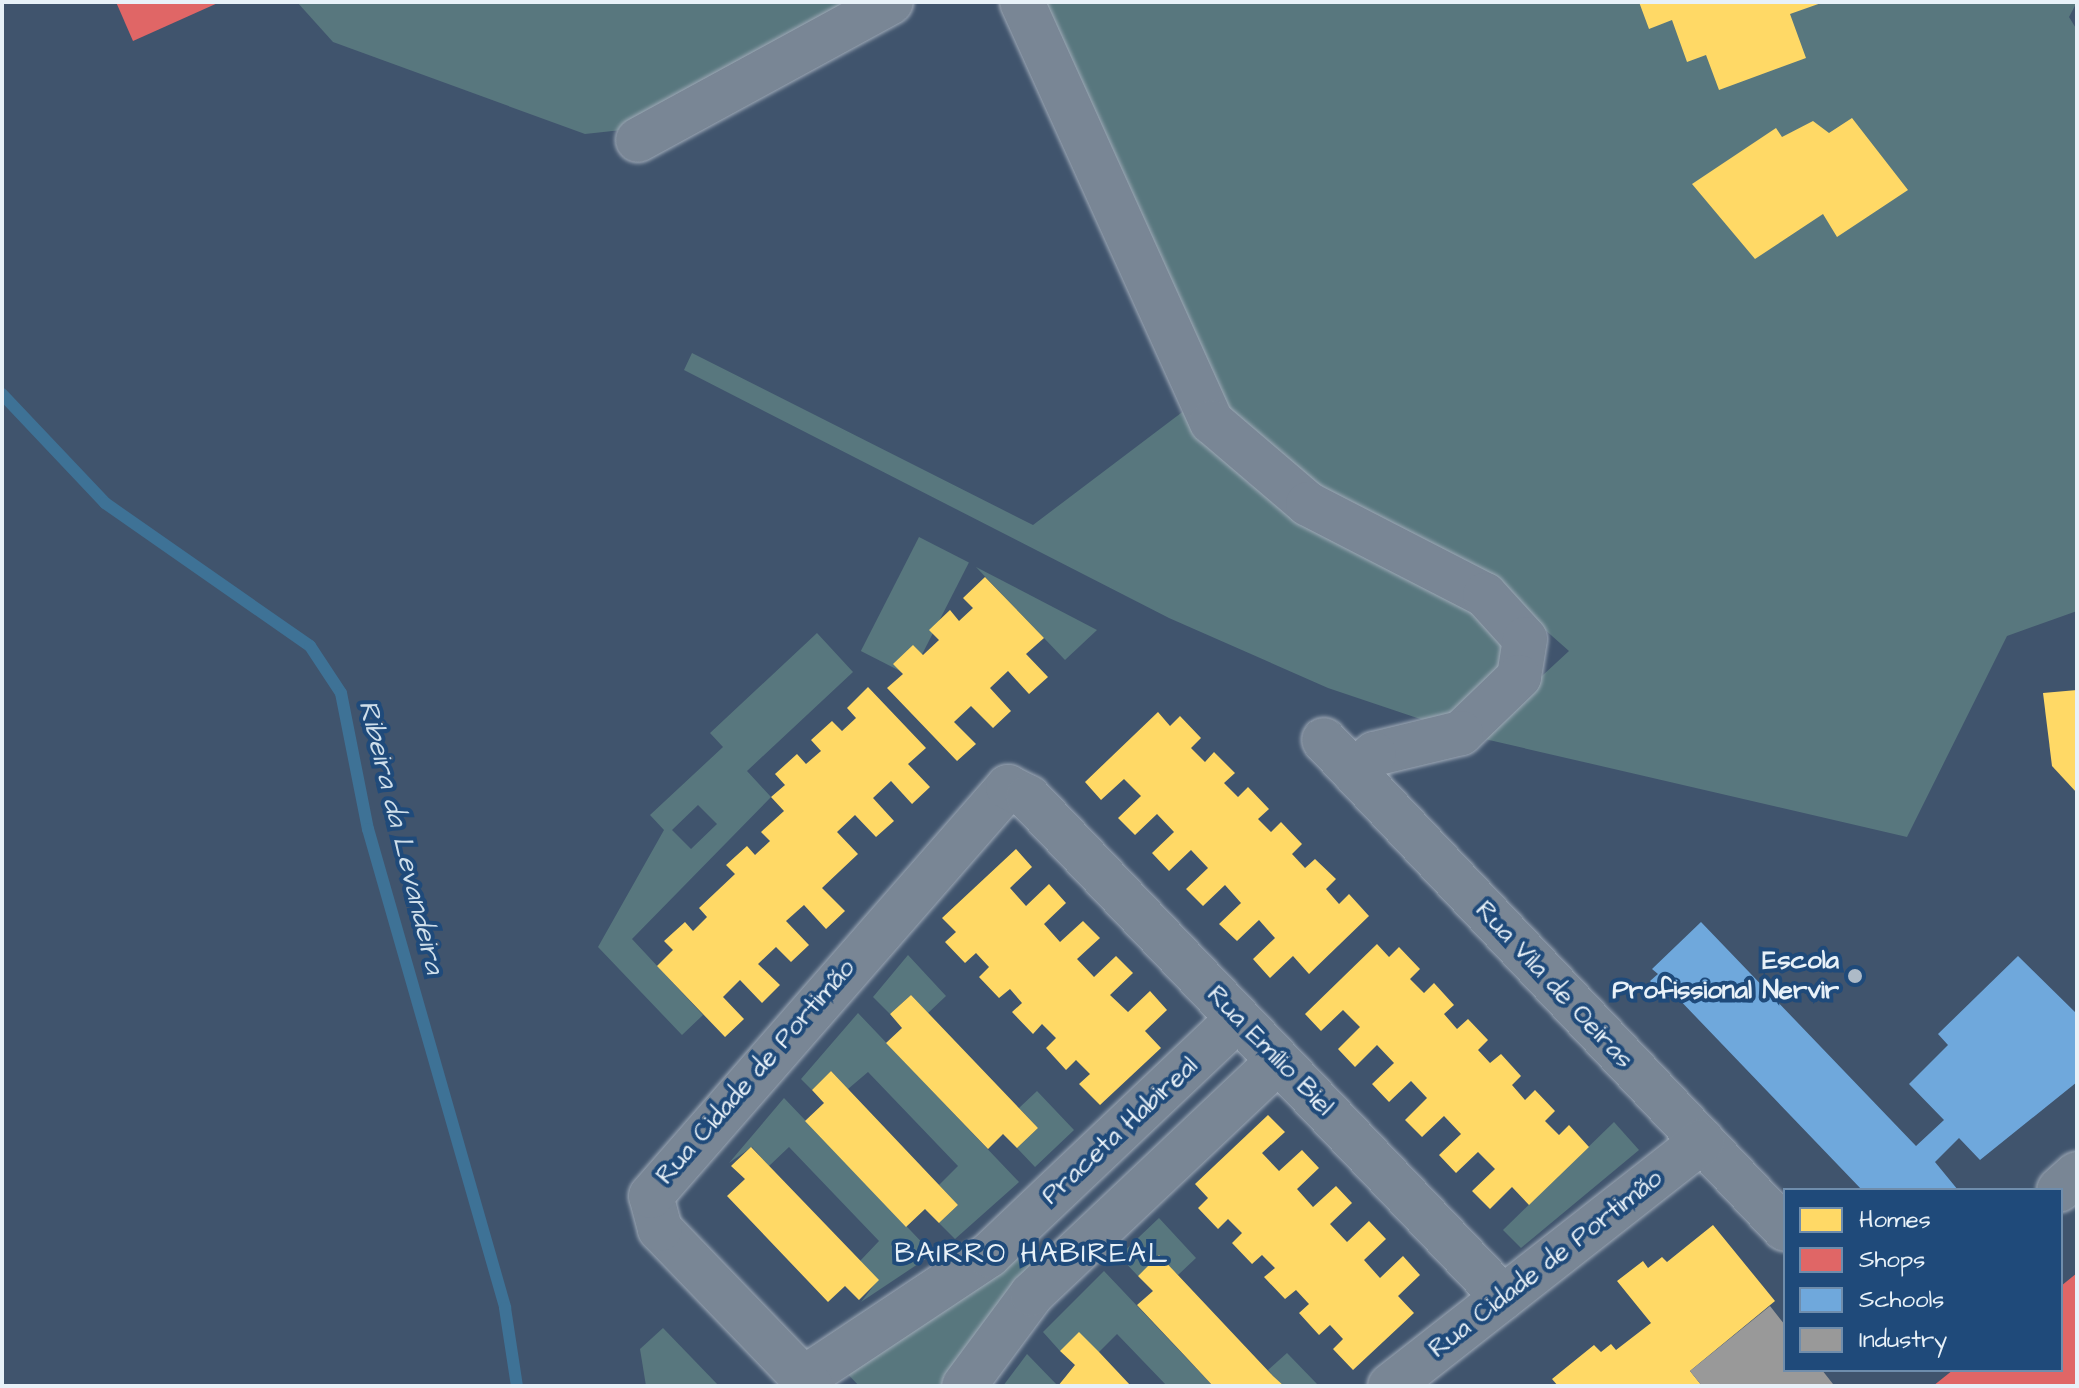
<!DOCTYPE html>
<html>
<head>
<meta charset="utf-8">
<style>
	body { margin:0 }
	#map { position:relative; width:2079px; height:1388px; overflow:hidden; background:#40546d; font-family:"Architects Daughter",sans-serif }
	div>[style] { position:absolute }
	.green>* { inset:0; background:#58777e; transform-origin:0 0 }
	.homes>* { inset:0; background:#ffd966 }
	.shops>* { inset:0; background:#e06666 }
	.schools>* { inset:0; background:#6fa8dc }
	.industry>* { inset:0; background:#999 }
	.stream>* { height:12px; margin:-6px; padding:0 6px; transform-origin:6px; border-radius:6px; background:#3e7296 }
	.roads { filter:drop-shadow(0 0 2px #9faab7) drop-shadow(0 0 2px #9faab7) }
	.minor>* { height:44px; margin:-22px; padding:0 22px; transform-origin:22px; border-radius:22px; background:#798695 }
	.dots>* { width:22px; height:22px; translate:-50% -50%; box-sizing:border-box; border:4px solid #1f4a7a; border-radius:50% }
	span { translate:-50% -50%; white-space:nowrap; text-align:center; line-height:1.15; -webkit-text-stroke:8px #1f4a7a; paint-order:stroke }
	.poi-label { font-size:26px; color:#e8f1f8; font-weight:700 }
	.right { translate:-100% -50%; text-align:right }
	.street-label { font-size:26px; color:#e8f1f8 }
	.water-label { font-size:28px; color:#cedeea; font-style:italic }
	.neighbourhood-label { font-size:28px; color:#e8f1f8; letter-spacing:2px }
	.frame { position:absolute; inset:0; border:4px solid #e8f1f8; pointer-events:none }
	.legend { position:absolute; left:1783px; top:1188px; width:280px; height:184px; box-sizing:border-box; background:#1f4a7a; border:2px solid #6f8dac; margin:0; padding:10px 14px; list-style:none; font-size:24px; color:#e8f1f8 }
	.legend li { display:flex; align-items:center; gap:16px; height:40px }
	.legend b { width:40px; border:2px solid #6f8dac }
</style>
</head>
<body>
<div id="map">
	<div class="green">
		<div style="clip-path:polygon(297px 2px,865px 2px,631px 129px,585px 134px,333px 42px)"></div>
		<div style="clip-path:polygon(1038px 2px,2077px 2px,2069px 17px,2077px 30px,2077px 611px,2007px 636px,1907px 837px,1476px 737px,1569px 651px,1493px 584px,1362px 518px,1226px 415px)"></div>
		<div style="clip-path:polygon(692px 353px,1033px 525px,1185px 410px,1250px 484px,1472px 609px,1509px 654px,1447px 728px,1328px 688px,1169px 618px,684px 370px)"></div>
		<div style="left:919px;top:537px;width:56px;height:128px;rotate:27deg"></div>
		<div style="clip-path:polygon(976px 567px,1097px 630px,1065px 660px)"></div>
		<div style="clip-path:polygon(evenodd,817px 633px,853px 672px,747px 771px,771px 797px,632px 939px,703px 1015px,682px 1035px,598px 947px,664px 830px,650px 815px,723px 747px,710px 733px,817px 633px,698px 805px,717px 824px,691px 849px,672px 830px,698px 805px)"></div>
		<div style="clip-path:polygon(908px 955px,946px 996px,928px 1013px,911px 995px,890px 1014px,873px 997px)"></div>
		<div style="clip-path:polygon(858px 1013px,1019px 1182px,955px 1239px,939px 1223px,958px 1205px,939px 1185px,958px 1166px,868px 1072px,848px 1089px,831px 1071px,812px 1090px,801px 1079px)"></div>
		<div style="clip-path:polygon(1037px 1091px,1074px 1130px,1035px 1167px,1017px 1148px,1038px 1128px,1019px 1108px)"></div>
		<div style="clip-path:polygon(784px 1098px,933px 1254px,861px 1302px,878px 1280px,860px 1261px,879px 1241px,789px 1147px,769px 1166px,752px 1147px,729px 1163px)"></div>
		<div style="clip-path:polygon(1614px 1122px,1639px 1150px,1521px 1248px,1503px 1230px)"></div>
		<div style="clip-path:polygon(1159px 1218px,1196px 1258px,1178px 1275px,1159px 1256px,1138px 1276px,1119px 1256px)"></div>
		<div style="clip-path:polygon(1028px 1238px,1047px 1259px,945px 1386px,859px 1386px,844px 1370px)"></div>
		<div style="clip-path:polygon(1104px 1271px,1213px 1386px,1167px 1386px,1117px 1334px,1099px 1352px,1060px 1351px,1043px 1332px)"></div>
		<div style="clip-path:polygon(663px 1328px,719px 1386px,646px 1386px,640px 1349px)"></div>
		<div style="clip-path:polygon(1287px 1353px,1319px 1386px,1284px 1386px,1273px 1376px,1268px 1370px)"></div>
		<div style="clip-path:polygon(1027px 1354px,1058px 1386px,1003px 1386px)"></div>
	</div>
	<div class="homes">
		<div style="clip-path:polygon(1639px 2px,1824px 2px,1790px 14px,1806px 58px,1719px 90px,1706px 55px,1687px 62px,1672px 20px,1649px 29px)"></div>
		<div style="clip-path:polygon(1852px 118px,1908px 190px,1837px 237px,1823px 214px,1755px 259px,1692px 184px,1776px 128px,1782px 137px,1813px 121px,1829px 133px)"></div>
		<div style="clip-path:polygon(985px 577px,1044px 638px,1026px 654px,1048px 677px,1029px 694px,1008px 671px,990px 688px,1011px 711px,993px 728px,971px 706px,954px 722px,976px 744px,957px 761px,887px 688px,903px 674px,893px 664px,913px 645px,923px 655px,939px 640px,929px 630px,950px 610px,959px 621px,973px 608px,963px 598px)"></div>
		<div style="clip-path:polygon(868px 687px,926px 748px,908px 764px,930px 787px,912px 804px,891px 781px,873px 798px,894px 821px,876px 837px,855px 815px,837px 832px,858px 854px,822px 888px,845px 911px,826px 929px,804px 905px,786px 921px,809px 945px,791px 962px,776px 947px,758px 964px,780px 985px,762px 1003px,740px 980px,723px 997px,744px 1019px,725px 1037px,657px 966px,673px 950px,664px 941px,685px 922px,693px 931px,707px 917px,699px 908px,735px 874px,726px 865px,747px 846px,755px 855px,770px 841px,761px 832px,784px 811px,771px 797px,785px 785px,775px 774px,797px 754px,806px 764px,821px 751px,811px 740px,832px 721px,842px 731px,856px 718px,847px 708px)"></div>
		<div style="clip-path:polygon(2077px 690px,2077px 793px,2052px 766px,2043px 693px)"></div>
		<div style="clip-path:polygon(1158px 712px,1170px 726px,1180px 716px,1201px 738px,1191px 748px,1205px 762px,1214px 752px,1235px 773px,1224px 783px,1238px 797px,1248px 787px,1269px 809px,1258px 819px,1271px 832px,1281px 822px,1302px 844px,1292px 854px,1305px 868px,1315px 859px,1336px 879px,1326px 889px,1339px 904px,1349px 894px,1369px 916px,1309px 974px,1293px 956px,1270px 978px,1253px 959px,1275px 938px,1259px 920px,1237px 941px,1219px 924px,1241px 903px,1225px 885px,1203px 906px,1186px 889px,1208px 868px,1191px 850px,1169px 871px,1152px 853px,1174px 832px,1157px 814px,1135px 835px,1118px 818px,1141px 796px,1124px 779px,1101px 800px,1085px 782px)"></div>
		<div style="clip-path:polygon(1016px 849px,1032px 867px,1010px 888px,1026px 906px,1049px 884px,1066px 903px,1044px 924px,1060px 942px,1083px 921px,1100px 938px,1077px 959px,1094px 977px,1116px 956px,1133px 973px,1110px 995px,1128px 1012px,1150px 991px,1167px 1010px,1145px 1031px,1161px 1048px,1100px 1105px,1079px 1084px,1090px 1074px,1076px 1060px,1066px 1070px,1046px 1048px,1056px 1038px,1042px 1024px,1033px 1034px,1012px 1012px,1022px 1003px,1010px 989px,999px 998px,979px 977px,989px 967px,976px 953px,965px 963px,945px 942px,956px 932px,942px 918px)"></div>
		<div style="clip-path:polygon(1377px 944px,1389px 957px,1399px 947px,1420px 969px,1410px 979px,1424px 993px,1434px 983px,1454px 1005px,1444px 1014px,1457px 1029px,1468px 1019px,1488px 1040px,1478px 1050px,1490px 1063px,1501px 1054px,1521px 1076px,1512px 1085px,1525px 1100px,1535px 1090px,1555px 1111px,1545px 1121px,1559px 1135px,1569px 1125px,1589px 1147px,1529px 1205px,1512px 1187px,1490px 1209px,1472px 1191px,1495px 1169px,1478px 1152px,1456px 1173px,1439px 1155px,1461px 1134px,1444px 1116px,1422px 1137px,1405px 1120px,1427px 1098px,1411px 1081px,1389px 1102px,1372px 1084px,1394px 1063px,1377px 1045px,1355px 1067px,1338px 1049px,1360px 1027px,1343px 1010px,1321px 1031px,1305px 1014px)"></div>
		<div style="clip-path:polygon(911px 995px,1038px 1128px,1017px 1148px,1003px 1134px,988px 1149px,886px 1043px,902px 1028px,890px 1014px)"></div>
		<div style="clip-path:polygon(831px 1071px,958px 1205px,939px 1223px,925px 1209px,906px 1227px,805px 1121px,824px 1103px,812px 1090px)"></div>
		<div style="clip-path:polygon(1268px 1115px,1285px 1132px,1262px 1153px,1279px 1171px,1302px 1150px,1319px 1168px,1297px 1189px,1313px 1207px,1336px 1186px,1352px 1203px,1330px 1224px,1347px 1242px,1369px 1221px,1386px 1239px,1364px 1260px,1380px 1278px,1403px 1256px,1420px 1275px,1398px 1296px,1414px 1313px,1353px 1370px,1333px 1349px,1343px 1339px,1330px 1325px,1319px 1335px,1299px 1313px,1309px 1304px,1296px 1290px,1285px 1299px,1264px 1277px,1275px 1268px,1262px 1255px,1252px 1264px,1232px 1243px,1242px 1233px,1228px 1219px,1218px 1229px,1198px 1208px,1208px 1198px,1195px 1184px)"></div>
		<div style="clip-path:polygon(751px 1147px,879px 1280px,859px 1300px,845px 1286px,828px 1302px,727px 1196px,745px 1179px,731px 1166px)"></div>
		<div style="clip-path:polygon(1713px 1225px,1775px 1301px,1690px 1371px,1702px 1386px,1558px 1386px,1552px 1379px,1594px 1345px,1601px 1352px,1611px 1344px,1616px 1350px,1651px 1323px,1617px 1281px,1643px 1261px,1648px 1268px,1662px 1257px,1667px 1262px)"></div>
		<div style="clip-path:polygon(1159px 1255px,1273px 1376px,1284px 1386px,1213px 1386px,1186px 1357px,1137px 1305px,1153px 1291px,1138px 1276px)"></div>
		<div style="clip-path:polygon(1079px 1332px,1099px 1352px,1131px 1386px,1058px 1386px,1075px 1365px,1060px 1351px)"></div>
	</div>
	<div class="shops">
		<div style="clip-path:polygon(116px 2px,220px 2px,133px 41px)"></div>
		<div style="clip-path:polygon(2077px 1273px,2077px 1386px,1933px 1386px,1953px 1370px,2061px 1370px,2061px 1286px)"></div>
	</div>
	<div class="schools">
		<div style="clip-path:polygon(1701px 922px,1916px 1146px,1944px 1120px,1909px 1084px,1948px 1045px,1938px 1034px,2018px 956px,2077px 1014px,2077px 1082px,1980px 1160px,1959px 1138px,1935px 1162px,1958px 1190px,1862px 1190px,1673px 993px,1666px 999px,1650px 981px,1658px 974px,1652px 969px)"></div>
	</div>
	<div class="industry">
		<div style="clip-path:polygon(1770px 1306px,1785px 1325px,1785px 1370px,1822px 1370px,1833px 1384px,1702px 1386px,1690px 1371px)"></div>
	</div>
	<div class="stream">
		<div style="left:2px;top:394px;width:150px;rotate:46.6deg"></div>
		<div style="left:105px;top:503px;width:250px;rotate:34.9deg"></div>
		<div style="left:310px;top:646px;width:56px;rotate:56.6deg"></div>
		<div style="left:341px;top:693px;width:139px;rotate:78.8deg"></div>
		<div style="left:368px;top:829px;width:498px;rotate:74deg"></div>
		<div style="left:505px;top:1308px;width:79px;rotate:81.3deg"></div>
	</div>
	<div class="roads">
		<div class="minor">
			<div style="left:1022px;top:2px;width:461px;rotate:65.7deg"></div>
			<div style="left:1212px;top:422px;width:126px;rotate:40.5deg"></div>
			<div style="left:1308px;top:504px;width:199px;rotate:27.2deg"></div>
			<div style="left:1485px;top:595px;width:59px;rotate:47.7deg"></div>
			<div style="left:1525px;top:639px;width:38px;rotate:99deg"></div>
			<div style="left:1519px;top:677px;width:81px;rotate:136deg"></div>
			<div style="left:1461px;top:733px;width:89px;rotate:166.4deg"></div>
			<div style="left:1374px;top:754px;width:27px;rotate:138deg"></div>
			<div style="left:638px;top:140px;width:288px;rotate:-28.6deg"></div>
			<div style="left:1324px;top:740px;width:672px;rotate:46.69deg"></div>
			<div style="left:2059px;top:1190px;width:24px;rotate:-42deg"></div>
			<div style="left:804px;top:1378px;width:222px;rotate:-33.6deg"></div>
			<div style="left:989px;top:1255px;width:343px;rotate:-43.5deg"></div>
			<div style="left:811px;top:1386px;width:218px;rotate:-133.9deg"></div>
			<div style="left:660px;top:1229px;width:34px;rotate:-105deg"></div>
			<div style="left:651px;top:1196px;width:543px;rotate:-48.88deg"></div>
			<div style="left:1008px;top:787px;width:22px;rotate:27deg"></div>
			<div style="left:1028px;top:797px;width:690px;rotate:46.47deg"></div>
			<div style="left:964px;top:1386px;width:114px;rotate:-53.5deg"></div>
			<div style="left:1032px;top:1294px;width:339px;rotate:-43.4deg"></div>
			<div style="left:1390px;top:1386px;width:397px;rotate:-38.1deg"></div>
		</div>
	</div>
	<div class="dots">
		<div style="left:1855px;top:976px;background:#adbac7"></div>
	</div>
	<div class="poi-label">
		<span class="right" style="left:1839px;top:976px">Escola<br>Profissional Nervir</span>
	</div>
	<div class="street-label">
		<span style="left:1554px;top:985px;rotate:47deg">Rua Vila de Oeiras</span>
		<span style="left:1270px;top:1051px;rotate:46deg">Rua Emílio Biel</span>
		<span style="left:756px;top:1072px;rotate:-49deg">Rua Cidade de Portimão</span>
		<span style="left:1120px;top:1131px;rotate:-43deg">Praceta Habireal</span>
		<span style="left:1546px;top:1264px;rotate:-38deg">Rua Cidade de Portimão</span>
	</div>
	<div class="water-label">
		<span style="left:401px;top:837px;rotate:76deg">Ribeira da Levandeira</span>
	</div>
	<div class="neighbourhood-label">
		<span style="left:1032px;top:1254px">BAIRRO HABIREAL</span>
	</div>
	<div class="frame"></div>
	<ul class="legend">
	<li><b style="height:22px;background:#ffd966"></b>Homes</li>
	<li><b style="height:22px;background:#e06666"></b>Shops</li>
	<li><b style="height:22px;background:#6fa8dc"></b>Schools</li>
	<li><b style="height:22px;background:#999"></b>Industry</li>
	</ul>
</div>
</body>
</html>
